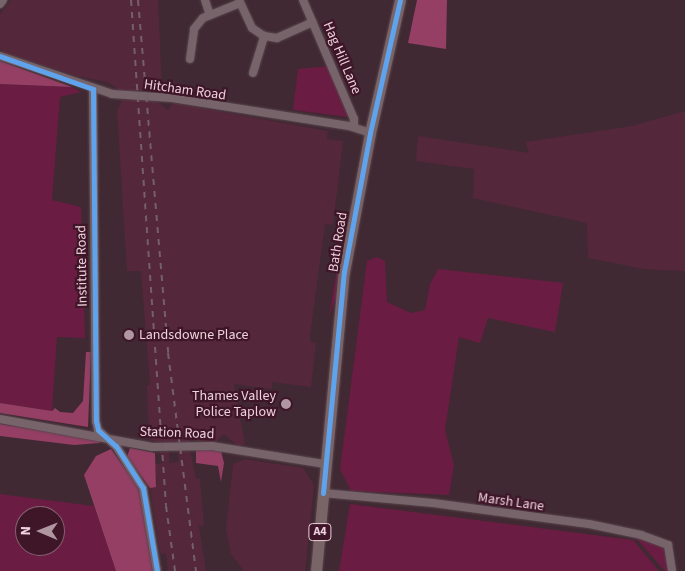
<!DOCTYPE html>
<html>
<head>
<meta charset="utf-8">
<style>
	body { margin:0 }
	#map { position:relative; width:685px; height:571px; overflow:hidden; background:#402932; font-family:"Source Sans 3",sans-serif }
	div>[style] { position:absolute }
	.built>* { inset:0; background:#55273b }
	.green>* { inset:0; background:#6a1c42 }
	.forest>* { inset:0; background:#953f65 }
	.roads { filter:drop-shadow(0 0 1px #59454d) drop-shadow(0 0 1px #59454d) }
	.street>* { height:8px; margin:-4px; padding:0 4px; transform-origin:4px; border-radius:4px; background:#76646a }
	.primary>* { height:11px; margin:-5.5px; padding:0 5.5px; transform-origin:5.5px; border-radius:5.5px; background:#796468 }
	.rail>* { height:2px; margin-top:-1px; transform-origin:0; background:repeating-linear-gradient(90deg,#736068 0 6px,transparent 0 12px) }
	.cycleway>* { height:5px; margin:-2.5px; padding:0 2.5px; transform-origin:2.5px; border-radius:2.5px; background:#60a3ed }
	.dots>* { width:14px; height:14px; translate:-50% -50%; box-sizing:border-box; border:2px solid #3e1628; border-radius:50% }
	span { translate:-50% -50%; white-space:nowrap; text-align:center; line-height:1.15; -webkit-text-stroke:4.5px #3e1628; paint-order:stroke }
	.shield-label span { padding:1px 4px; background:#3e1628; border:1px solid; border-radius:4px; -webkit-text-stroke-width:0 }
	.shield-label { font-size:12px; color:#edd1db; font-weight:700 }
	.street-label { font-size:14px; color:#edd1db }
	.poi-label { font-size:14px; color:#edd1db }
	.left { translate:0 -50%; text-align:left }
	.right { translate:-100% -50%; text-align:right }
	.north { position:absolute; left:15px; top:506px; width:50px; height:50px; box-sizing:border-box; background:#3e1628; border:1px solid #846170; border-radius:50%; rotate:271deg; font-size:14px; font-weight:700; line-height:20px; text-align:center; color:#edd1db }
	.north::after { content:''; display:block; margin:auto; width:18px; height:22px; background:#b096a0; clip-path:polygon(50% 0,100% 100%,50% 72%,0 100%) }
</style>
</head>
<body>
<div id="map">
	<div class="built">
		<div style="clip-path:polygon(11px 0,158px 0,162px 90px,122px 92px,108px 82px,77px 76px,5px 53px,0 49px,0 14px)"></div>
		<div style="clip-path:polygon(153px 99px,168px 110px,173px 103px,328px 131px,327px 139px,343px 141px,333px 225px,325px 224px,310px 336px,310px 341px,316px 343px,311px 387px,272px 382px,272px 389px,234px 384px,245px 444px,238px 446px,224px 434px,215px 442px,196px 441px,187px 425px,190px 443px,160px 443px,149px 439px,147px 385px,150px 385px,141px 271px,127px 271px,117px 111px,122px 100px)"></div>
		<div style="clip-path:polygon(685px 111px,685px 271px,644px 269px,588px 258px,587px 223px,473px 198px,474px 169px,416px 161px,418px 136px,529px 153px,526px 142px,632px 126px)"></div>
		<div style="clip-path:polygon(190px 450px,196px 479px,200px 479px,204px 525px,199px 526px,206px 571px,168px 571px,166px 553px,161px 554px,159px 545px,150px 488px,157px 484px,155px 464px,162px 463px,160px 452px,169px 452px,169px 463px,179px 462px,178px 451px)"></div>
		<div style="clip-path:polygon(245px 459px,303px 468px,314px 485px,305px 571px,244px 571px,231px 554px,226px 529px,233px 464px)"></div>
	</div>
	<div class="green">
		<div style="clip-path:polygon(329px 66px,348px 117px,293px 110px,298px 69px)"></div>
		<div style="clip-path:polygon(0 84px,72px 87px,81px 92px,60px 97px,52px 200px,81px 207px,85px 338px,57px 337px,52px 411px,0 403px)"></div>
		<div style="clip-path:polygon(341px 245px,337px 296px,329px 316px)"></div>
		<div style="clip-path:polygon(377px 257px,385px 261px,387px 302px,411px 313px,425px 310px,430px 284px,438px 269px,563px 283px,555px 332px,488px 318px,480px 343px,459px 337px,445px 430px,454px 465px,449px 495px,351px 491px,340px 469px,367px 261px)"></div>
		<div style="clip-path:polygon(evenodd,0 494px,94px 506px,116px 571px,0 571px,0 494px,25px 516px,55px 516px,55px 546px,25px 546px,25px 516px)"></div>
		<div style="clip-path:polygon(350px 504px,633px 540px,659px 571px,339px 571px)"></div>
		<div style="clip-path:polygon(634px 536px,662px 547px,667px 553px,670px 571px,665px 571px)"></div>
	</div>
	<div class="forest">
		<div style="clip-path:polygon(417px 0,447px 0,446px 49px,408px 43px)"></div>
		<div style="clip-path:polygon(0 61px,72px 87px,0 84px)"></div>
		<div style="clip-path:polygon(86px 352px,91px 352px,88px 427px,0 413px,0 403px,52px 411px,55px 408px,60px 412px,73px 413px,83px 401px)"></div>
		<div style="clip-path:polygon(0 424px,98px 440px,100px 443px,74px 445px,0 436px)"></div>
		<div style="clip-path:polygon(130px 448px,155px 453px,156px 487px,150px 488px,127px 457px)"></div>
		<div style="clip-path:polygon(111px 449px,135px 482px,142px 498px,154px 571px,116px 571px,84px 475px,96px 456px)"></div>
		<div style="clip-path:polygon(196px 449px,221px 451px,224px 463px,221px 482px,218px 466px,196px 463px)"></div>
	</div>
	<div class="roads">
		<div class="street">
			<div style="left:205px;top:0;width:16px;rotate:72deg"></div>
			<div style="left:239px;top:0;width:31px;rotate:65deg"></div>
			<div style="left:252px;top:28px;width:14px;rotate:34deg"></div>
			<div style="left:264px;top:36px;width:13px;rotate:9deg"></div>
			<div style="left:277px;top:38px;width:39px;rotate:-24deg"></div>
			<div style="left:303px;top:0;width:129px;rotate:66.8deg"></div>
			<div style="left:354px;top:119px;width:8px;rotate:90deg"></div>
			<div style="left:0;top:4px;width:5px;rotate:-53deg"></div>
			<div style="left:0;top:56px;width:118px;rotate:18.7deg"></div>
			<div style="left:112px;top:94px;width:60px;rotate:3.8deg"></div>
			<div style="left:172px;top:98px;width:179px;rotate:9deg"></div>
			<div style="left:349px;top:126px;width:22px;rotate:18deg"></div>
			<div style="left:190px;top:59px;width:30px;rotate:-82deg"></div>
			<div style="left:194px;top:29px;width:14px;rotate:-51deg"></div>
			<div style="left:203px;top:18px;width:40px;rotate:-22deg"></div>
			<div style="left:253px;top:73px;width:39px;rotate:-73deg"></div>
			<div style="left:93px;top:89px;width:332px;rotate:89.5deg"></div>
			<div style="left:96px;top:421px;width:9px;rotate:77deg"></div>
			<div style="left:98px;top:430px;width:24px;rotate:42deg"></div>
			<div style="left:116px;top:446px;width:50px;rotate:57.3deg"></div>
			<div style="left:143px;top:488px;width:84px;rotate:80.4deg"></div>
			<div style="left:0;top:419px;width:155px;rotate:10.4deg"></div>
			<div style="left:152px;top:447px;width:60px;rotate:-1deg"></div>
			<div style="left:212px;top:446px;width:113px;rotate:9.1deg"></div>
			<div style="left:323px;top:493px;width:110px;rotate:5.2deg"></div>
			<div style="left:433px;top:503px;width:157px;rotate:7.7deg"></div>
			<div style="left:589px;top:524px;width:53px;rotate:11.9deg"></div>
			<div style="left:641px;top:535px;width:29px;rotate:20deg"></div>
			<div style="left:668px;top:545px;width:26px;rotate:81deg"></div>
		</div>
		<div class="primary">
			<div style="left:316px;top:571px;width:300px;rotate:-84.7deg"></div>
			<div style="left:344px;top:272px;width:141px;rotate:-79.4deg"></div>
			<div style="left:370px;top:133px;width:136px;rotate:-77.3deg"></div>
		</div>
	</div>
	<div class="rail">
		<div style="left:131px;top:0;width:507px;rotate:86.04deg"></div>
		<div style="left:166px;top:506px;width:66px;rotate:82.1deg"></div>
		<div style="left:138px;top:0;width:354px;rotate:85.1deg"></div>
		<div style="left:168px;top:353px;width:220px;rotate:82.7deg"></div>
	</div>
	<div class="cycleway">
		<div style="left:0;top:56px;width:99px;rotate:19.5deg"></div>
		<div style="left:93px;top:89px;width:332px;rotate:89.5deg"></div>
		<div style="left:96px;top:421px;width:9px;rotate:77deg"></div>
		<div style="left:98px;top:430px;width:24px;rotate:42deg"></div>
		<div style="left:116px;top:446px;width:50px;rotate:57.3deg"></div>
		<div style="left:143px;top:488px;width:84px;rotate:80.4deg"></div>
		<div style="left:323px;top:493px;width:222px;rotate:-84.6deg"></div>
		<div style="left:344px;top:272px;width:141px;rotate:-79.4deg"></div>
		<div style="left:370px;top:133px;width:136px;rotate:-77.3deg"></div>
	</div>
	<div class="dots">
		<div style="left:129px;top:335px;background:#b096a0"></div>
		<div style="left:286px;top:404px;background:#b096a0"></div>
	</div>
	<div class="shield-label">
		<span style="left:320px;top:532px">A4</span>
	</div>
	<div class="street-label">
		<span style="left:342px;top:58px;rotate:67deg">Hag Hill Lane</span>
		<span style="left:185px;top:90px;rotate:8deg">Hitcham Road</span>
		<span style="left:338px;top:242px;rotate:-81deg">Bath Road</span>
		<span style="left:82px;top:266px;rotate:-91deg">Institute Road</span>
		<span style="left:177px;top:433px;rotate:2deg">Station Road</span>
		<span style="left:511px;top:502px;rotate:8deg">Marsh Lane</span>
	</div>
	<div class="poi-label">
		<span class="left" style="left:139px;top:335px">Landsdowne Place</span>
		<span class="right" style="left:276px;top:404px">Thames Valley<br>Police Taplow</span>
	</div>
	<div class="north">N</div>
</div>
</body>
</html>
